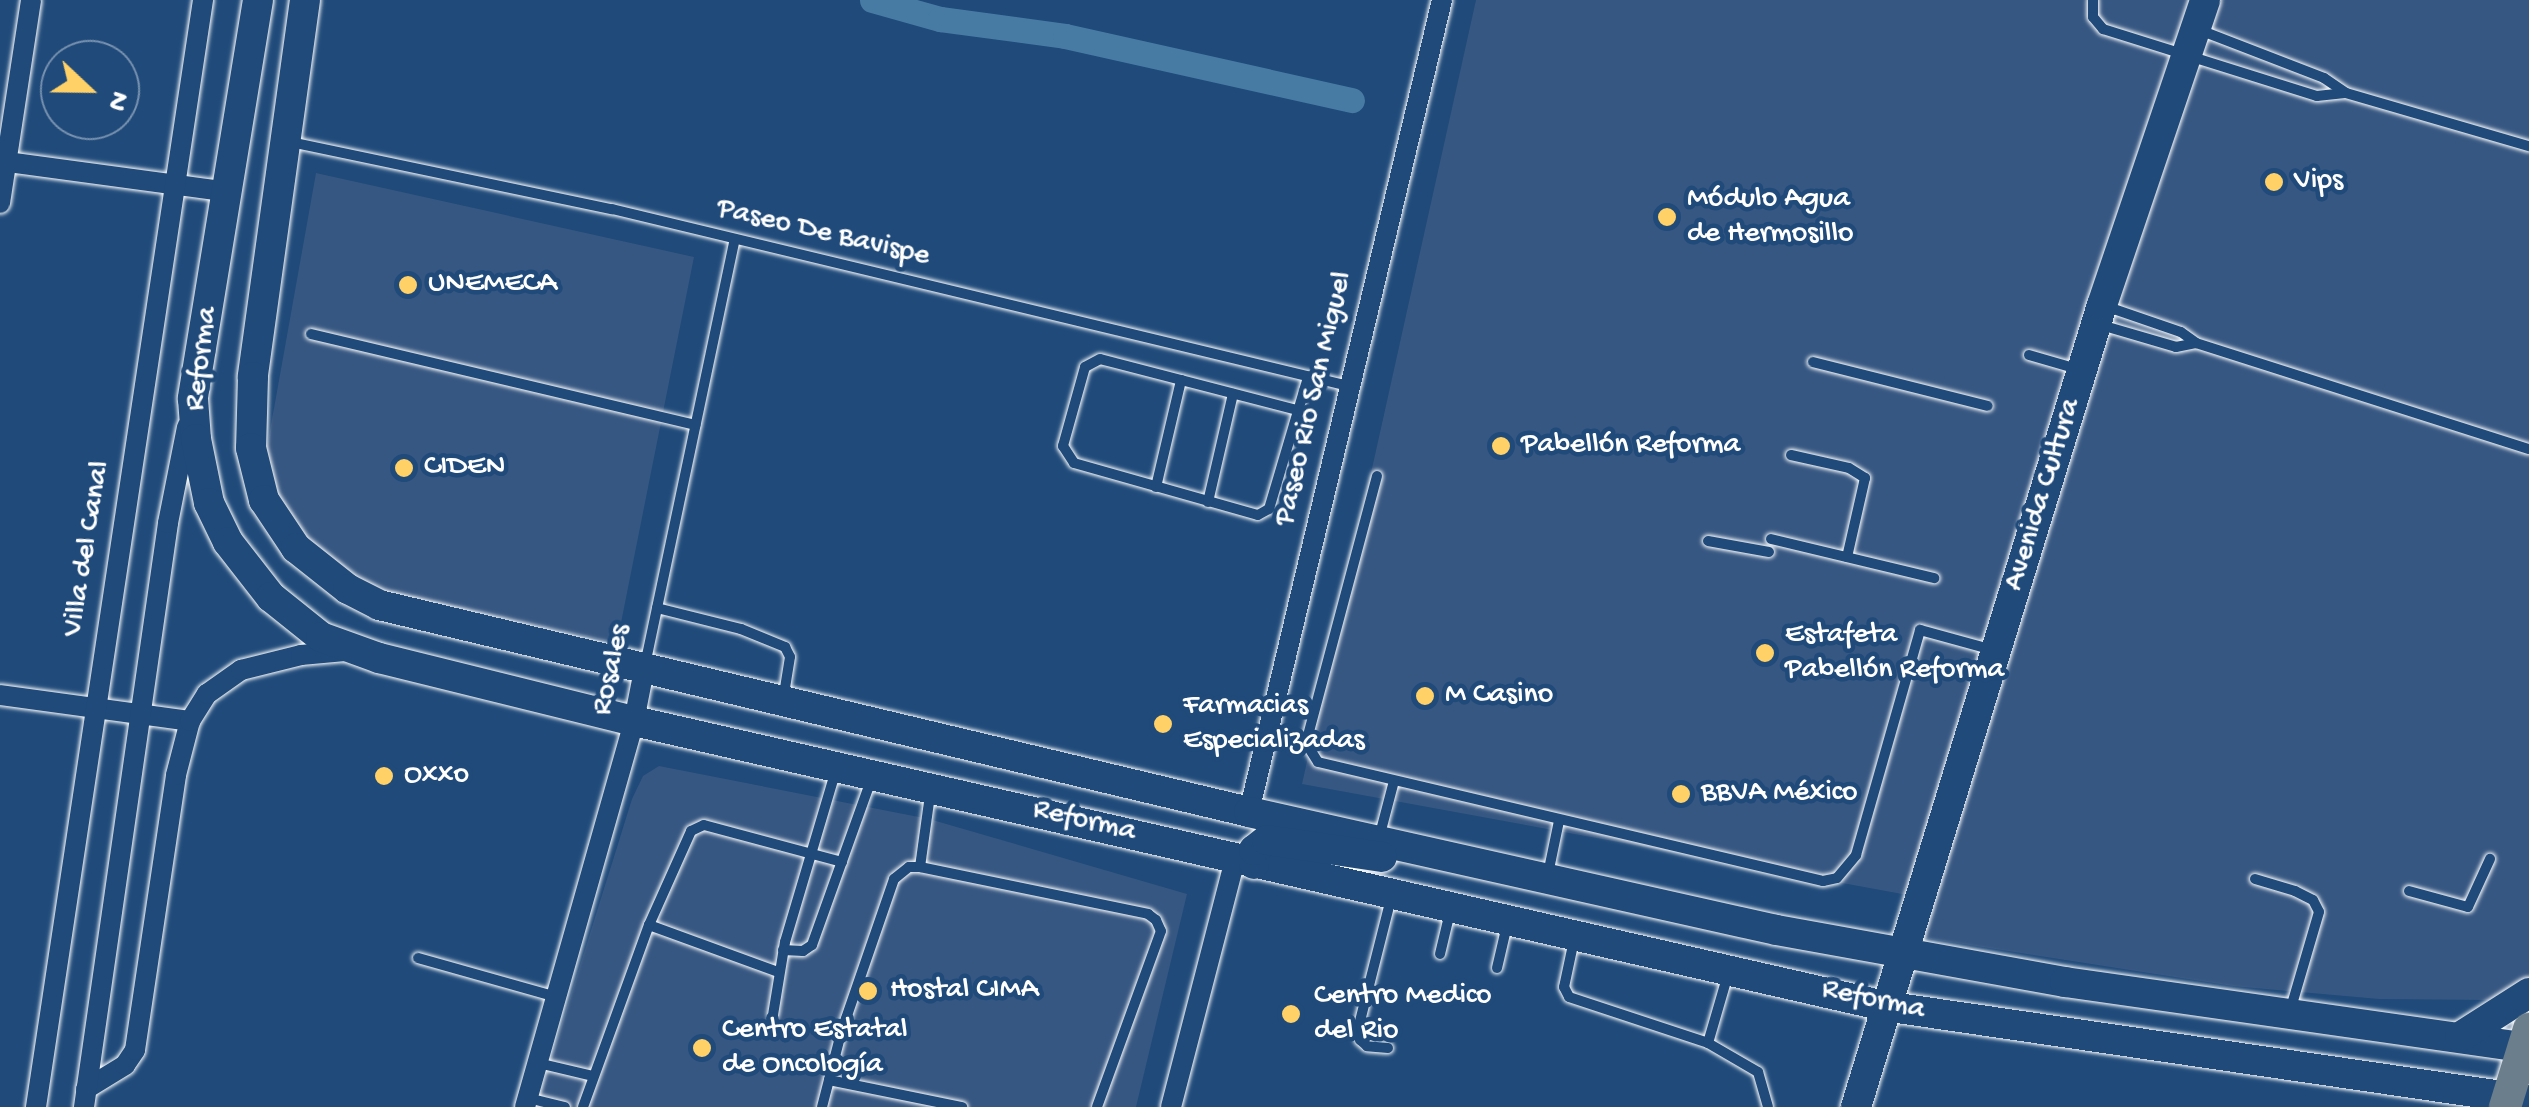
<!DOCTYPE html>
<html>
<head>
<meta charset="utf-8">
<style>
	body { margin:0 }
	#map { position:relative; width:2529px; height:1107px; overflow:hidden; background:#1f4a7a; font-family:"Gochi Hand",sans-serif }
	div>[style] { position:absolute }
	.built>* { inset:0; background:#365782 }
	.canal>* { height:25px; margin:-12.5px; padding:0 12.5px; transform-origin:12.5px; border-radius:12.5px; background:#477ba4 }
	.roads { filter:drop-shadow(0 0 2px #fff) drop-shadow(0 0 2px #fff) }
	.lane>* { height:10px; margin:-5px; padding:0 5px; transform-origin:5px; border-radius:5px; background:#1f4a7a }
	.street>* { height:20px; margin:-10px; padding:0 10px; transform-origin:10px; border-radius:10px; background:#1f4a7a }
	.secondary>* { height:30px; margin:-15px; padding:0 15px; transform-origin:15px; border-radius:15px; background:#1f4a7a }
	.primary>* { height:32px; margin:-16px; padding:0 16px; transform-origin:16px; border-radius:16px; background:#6b7e8b }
	.dots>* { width:28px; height:28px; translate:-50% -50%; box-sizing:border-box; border:5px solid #1f4a7a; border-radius:50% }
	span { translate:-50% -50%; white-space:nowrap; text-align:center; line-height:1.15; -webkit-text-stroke:9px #1f4a7a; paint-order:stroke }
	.poi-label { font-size:30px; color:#fff }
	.left { translate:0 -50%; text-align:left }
	.street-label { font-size:30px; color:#fff }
	.north { position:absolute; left:40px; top:40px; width:100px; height:100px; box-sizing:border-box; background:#1f4a7a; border:2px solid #7992af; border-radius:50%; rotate:112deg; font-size:28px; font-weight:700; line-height:40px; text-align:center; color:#fff }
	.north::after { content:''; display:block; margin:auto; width:35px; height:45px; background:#ffd166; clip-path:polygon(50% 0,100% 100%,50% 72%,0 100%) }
</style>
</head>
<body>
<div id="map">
	<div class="built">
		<div style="clip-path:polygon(1476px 0,2529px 0,2529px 1007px,2488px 1000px,2379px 999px,2233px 986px,1912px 936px,1924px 898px,1302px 784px)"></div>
		<div style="clip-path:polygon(316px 173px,694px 257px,617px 643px,368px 588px,279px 515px,263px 470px)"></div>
		<div style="clip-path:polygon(659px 766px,929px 819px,1187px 894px,1136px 1107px,536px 1107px,632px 799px,643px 776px)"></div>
	</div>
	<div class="canal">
		<div style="left:872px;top:0;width:71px;rotate:15.6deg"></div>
		<div style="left:940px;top:19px;width:126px;rotate:7.7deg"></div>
		<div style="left:1065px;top:36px;width:294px;rotate:12.6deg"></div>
	</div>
	<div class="roads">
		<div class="lane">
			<div style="left:2093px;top:0;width:17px;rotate:90deg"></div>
			<div style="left:2093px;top:17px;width:16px;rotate:50deg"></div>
			<div style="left:2103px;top:29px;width:224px;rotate:17.4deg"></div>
			<div style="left:2317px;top:96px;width:28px;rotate:-6deg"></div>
			<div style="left:2197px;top:29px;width:136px;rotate:21.1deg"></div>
			<div style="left:2324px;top:78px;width:27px;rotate:34deg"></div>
			<div style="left:2346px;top:93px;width:191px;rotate:16.2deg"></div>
			<div style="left:290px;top:142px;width:329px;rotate:11.8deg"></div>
			<div style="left:612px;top:209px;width:757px;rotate:13.52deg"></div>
			<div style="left:2105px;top:306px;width:80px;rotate:18.9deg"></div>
			<div style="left:2181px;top:332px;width:19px;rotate:36deg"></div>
			<div style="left:2196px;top:343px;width:349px;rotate:17.7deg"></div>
			<div style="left:2101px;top:325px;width:78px;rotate:16.3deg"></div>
			<div style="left:2176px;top:347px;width:20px;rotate:-11deg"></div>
			<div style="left:311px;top:334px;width:395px;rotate:13.3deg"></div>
			<div style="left:2029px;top:355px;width:54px;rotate:16.1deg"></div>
			<div style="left:1813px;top:362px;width:180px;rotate:14.1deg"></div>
			<div style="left:1297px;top:410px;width:203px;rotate:-165.5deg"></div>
			<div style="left:1100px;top:359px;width:17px;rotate:152deg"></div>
			<div style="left:1085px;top:367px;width:82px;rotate:105.6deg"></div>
			<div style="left:1063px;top:446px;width:20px;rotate:57deg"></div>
			<div style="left:1074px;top:463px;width:191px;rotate:15.8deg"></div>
			<div style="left:1258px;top:515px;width:13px;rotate:-29deg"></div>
			<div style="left:1269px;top:509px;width:138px;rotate:-73.5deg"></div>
			<div style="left:1791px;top:455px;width:59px;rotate:12.6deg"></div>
			<div style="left:1849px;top:468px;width:19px;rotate:32deg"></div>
			<div style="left:1865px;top:478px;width:81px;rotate:102.8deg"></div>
			<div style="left:1377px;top:476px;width:276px;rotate:104.9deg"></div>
			<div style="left:1306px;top:743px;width:22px;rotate:58deg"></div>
			<div style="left:1318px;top:762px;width:519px;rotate:13.26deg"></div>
			<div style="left:1823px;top:881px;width:14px;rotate:-12deg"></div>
			<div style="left:1837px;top:878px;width:30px;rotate:-50deg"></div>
			<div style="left:1856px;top:855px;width:234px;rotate:-74.1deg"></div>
			<div style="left:1920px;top:630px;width:76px;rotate:15.3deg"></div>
			<div style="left:1156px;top:487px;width:110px;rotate:-76.8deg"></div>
			<div style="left:1208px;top:502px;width:111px;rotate:-77deg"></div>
			<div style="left:1771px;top:539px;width:168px;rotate:13.5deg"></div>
			<div style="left:1708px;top:541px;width:62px;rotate:10.2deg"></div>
			<div style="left:657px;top:608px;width:87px;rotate:14deg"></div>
			<div style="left:741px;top:629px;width:48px;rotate:22.2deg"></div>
			<div style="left:785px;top:647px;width:11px;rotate:63deg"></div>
			<div style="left:790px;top:657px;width:44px;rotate:99.2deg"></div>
			<div style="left:645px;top:665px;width:435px;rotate:-78.1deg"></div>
			<div style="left:1379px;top:838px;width:59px;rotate:-75.3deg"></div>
			<div style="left:920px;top:867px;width:73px;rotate:-82.1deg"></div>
			<div style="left:1548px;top:874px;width:54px;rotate:-78.3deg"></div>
			<div style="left:2255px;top:879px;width:42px;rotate:16.7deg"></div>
			<div style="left:2295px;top:891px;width:20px;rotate:27deg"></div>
			<div style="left:2313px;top:900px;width:13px;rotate:63deg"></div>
			<div style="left:2319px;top:912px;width:103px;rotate:106.3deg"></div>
			<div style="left:2409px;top:891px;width:61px;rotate:15.2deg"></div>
			<div style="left:2468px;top:907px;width:53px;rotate:-65.4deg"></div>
			<div style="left:649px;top:925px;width:137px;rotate:20deg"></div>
			<div style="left:1574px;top:940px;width:48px;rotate:102deg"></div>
			<div style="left:1564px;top:987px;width:11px;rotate:63deg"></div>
			<div style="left:1569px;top:997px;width:146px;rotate:18.3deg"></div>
			<div style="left:1708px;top:1043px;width:72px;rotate:-73.8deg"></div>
			<div style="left:783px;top:950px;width:20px;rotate:3deg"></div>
			<div style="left:803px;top:951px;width:11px;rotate:-34deg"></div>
			<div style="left:812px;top:945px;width:178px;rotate:-70.3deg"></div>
			<div style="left:1440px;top:954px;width:43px;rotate:-76.6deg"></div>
			<div style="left:418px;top:958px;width:144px;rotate:15.7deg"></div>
			<div style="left:1497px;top:968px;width:44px;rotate:-76.9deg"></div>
			<div style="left:773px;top:1015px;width:74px;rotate:-80.7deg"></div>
			<div style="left:785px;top:942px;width:179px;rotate:-73.5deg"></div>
			<div style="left:1708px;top:1043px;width:58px;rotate:30.1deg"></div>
			<div style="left:1758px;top:1072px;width:36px;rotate:74deg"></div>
			<div style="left:1388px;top:1048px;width:21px;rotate:-175deg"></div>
			<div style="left:1367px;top:1046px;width:9px;rotate:-139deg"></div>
			<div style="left:1360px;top:1040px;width:11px;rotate:-100deg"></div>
			<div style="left:1358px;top:1029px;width:134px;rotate:-75.8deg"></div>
			<div style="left:538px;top:1063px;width:57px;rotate:13.3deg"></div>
			<div style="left:829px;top:1080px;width:136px;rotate:11.5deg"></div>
			<div style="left:528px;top:1098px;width:38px;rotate:14deg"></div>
			<div style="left:583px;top:1107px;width:194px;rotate:-70.1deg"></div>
			<div style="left:649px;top:925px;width:103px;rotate:-65.9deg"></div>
			<div style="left:691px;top:831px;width:14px;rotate:-25deg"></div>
			<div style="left:704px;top:825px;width:143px;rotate:15deg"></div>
			<div style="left:822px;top:1107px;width:76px;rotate:-75.6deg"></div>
			<div style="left:841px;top:1033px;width:163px;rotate:-71deg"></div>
			<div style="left:894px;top:879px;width:19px;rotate:-39deg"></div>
			<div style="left:909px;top:867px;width:11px"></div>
			<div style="left:920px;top:867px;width:233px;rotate:11.6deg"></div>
			<div style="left:1148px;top:914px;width:10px;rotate:37deg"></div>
			<div style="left:1156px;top:920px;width:12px;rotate:66deg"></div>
			<div style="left:1161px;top:931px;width:187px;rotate:110deg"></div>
		</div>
		<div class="street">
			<div style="left:0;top:161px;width:230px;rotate:7.7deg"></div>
			<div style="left:0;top:203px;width:205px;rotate:-81.3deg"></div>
			<div style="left:0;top:695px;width:192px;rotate:7.8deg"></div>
			<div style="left:1249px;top:812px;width:835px;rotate:-76.63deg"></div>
			<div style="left:86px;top:1089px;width:46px;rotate:-31.6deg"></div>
			<div style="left:125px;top:1065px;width:18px;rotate:-56deg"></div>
			<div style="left:135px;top:1050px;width:278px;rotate:-81.5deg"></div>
			<div style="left:176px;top:775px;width:56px;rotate:-75.5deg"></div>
			<div style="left:190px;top:721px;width:32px;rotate:-58deg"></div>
			<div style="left:207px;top:694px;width:42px;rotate:-35.2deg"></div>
			<div style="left:241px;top:670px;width:62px;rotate:-14deg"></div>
			<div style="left:301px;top:655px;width:44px;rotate:-5.2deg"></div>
			<div style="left:36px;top:1107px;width:1120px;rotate:-81.42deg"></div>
			<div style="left:84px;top:1107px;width:590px;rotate:-81.81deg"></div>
			<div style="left:168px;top:523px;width:98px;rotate:-78.8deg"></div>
			<div style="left:525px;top:1107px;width:401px;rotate:-74.2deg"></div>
			<div style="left:634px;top:721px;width:52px;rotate:-78.9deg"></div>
			<div style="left:1171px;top:1107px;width:255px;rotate:-75.5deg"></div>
		</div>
		<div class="secondary">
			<div style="left:258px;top:0;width:404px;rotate:99.3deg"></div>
			<div style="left:193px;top:399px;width:40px;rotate:85.7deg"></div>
			<div style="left:196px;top:439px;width:65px;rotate:78.5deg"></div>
			<div style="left:209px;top:503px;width:43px;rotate:64deg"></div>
			<div style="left:228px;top:542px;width:70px;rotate:52deg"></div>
			<div style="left:271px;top:597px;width:64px;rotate:38.7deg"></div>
			<div style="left:321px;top:637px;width:62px;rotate:19.9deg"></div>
			<div style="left:379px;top:658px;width:263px;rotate:13.9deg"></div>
			<div style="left:634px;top:721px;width:1282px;rotate:12.84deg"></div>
			<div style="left:1884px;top:1006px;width:652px;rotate:8.29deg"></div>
			<div style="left:305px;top:0;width:381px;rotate:97.9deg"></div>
			<div style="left:253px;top:377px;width:71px;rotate:91.6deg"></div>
			<div style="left:251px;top:448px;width:54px;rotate:76deg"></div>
			<div style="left:264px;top:500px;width:58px;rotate:56.3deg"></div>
			<div style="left:296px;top:548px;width:66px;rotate:38.3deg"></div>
			<div style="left:348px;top:589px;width:35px;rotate:27deg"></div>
			<div style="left:379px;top:605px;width:894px;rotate:13.38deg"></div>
			<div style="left:1249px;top:812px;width:540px;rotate:12.62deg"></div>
			<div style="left:1776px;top:930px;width:294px;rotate:10.2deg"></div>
			<div style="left:2065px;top:982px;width:469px;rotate:8.1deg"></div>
			<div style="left:1254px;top:864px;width:14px;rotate:-90deg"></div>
			<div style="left:1254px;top:850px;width:16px;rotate:-38deg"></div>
			<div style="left:1267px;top:840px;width:116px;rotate:8.4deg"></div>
			<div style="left:2460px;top:1037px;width:82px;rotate:-32.5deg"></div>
			<div style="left:1856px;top:1107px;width:839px;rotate:-72.95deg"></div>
			<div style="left:2102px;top:305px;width:322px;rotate:-71.3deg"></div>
		</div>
		<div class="primary">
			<div style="left:2505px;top:1107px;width:82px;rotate:-72.9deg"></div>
		</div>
	</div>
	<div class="dots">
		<div style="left:2274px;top:182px;background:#ffd166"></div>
		<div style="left:1667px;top:217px;background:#ffd166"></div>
		<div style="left:408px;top:285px;background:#ffd166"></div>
		<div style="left:1501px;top:446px;background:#ffd166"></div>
		<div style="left:404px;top:468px;background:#ffd166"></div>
		<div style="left:1765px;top:653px;background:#ffd166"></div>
		<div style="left:1425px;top:696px;background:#ffd166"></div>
		<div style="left:1163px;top:724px;background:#ffd166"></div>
		<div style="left:384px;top:776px;background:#ffd166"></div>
		<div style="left:1681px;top:794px;background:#ffd166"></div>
		<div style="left:868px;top:991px;background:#ffd166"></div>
		<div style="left:1291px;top:1014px;background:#ffd166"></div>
		<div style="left:702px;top:1048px;background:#ffd166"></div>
	</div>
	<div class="poi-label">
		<span class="left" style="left:2294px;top:182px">Vips</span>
		<span class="left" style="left:1687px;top:217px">Módulo Agua<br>de Hermosillo</span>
		<span class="left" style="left:428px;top:285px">UNEMECA</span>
		<span class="left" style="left:1521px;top:446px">Pabellón Reforma</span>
		<span class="left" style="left:424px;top:468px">CIDEN</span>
		<span class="left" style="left:1785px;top:653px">Estafeta<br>Pabellón Reforma</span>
		<span class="left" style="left:1445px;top:696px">M Casino</span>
		<span class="left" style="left:1183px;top:724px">Farmacias<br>Especializadas</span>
		<span class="left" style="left:404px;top:776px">Oxxo</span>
		<span class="left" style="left:1701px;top:794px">BBVA México</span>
		<span class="left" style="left:890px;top:991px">Hostal CIMA</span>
		<span class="left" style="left:1314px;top:1014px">Centro Medico<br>del Rio</span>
		<span class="left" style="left:722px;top:1048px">Centro Estatal<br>de Oncología</span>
	</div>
	<div class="street-label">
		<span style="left:823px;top:234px;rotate:13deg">Paseo De Bavispe</span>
		<span style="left:203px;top:359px;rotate:-83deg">Reforma</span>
		<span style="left:1315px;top:399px;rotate:-77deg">Paseo Rio San Miguel</span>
		<span style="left:2044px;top:495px;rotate:-73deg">Avenida Cultura</span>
		<span style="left:88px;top:549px;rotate:-81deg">Villa del Canal</span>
		<span style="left:613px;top:670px;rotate:-78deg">Rosales</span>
		<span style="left:1084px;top:822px;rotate:13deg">Reforma</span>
		<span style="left:1873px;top:1001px;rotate:12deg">Reforma</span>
	</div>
	<div class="north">N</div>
</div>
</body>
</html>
